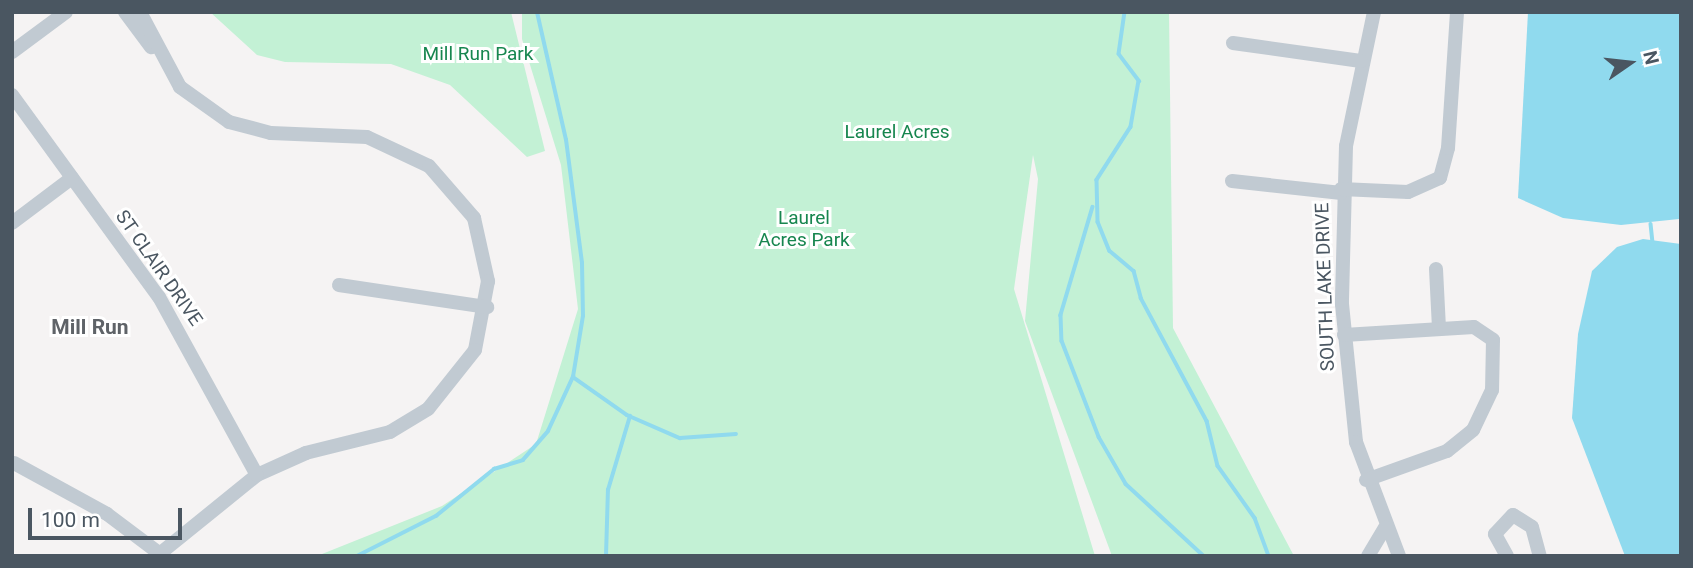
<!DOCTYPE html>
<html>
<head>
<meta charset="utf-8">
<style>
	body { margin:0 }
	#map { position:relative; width:1693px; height:568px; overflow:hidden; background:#f5f3f3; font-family:Roboto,sans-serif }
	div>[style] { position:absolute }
	.green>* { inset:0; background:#c3f1d5 }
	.water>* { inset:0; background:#90daee }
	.stream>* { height:3.5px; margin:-1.75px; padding:0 1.75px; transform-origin:1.75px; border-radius:1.75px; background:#90daee }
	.minor>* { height:14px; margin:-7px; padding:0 7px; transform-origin:7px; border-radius:7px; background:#c1cad2 }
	span { translate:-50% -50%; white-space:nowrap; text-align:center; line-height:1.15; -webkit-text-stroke:6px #fff; paint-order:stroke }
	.park-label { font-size:19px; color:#17864f }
	.street-label { font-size:19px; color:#4a5661 }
	.neighbourhood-label { font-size:21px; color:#5f6368; font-weight:700 }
	.frame { position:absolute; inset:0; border:14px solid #4a5661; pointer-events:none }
	.north { position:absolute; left:1595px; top:28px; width:70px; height:70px; -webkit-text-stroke:5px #fff; paint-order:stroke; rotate:76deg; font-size:19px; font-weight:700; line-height:28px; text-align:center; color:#4a5661 }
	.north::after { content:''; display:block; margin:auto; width:24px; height:32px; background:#4a5661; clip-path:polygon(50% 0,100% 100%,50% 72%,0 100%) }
	.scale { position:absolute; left:28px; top:508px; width:154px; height:32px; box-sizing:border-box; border:4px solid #4a5661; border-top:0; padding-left:9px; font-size:21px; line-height:24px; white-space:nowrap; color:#4a5661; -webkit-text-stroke:5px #fff; paint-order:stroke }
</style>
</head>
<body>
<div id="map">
	<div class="green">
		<div style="clip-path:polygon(210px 12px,511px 12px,545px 151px,527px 157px,450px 85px,391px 64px,285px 62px,257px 55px)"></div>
		<div style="clip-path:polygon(522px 12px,1169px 12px,1173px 328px,1294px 556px,1112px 556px,1025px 321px,1038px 179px,1033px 155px,1014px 289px,1095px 556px,317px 556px,442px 506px,536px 444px,578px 309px,561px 165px,522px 39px)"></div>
	</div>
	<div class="water">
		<div style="clip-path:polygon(1528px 12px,1681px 12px,1679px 219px,1621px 225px,1563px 218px,1518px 198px)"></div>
		<div style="clip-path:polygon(1643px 239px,1681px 244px,1681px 556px,1625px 556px,1572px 418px,1578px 334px,1592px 271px,1617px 247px)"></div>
	</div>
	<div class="stream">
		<div style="left:1125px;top:12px;width:42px;rotate:98.1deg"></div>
		<div style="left:1119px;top:54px;width:34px;rotate:53deg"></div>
		<div style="left:1139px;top:81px;width:47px;rotate:99.9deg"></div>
		<div style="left:1131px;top:127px;width:63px;rotate:122.7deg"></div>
		<div style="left:1097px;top:180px;width:42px;rotate:88.6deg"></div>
		<div style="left:1098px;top:222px;width:31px;rotate:68deg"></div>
		<div style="left:1110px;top:251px;width:31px;rotate:40deg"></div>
		<div style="left:1134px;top:271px;width:28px;rotate:75deg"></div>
		<div style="left:1141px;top:298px;width:140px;rotate:61.8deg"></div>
		<div style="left:1207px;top:421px;width:46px;rotate:76.3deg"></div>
		<div style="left:1218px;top:466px;width:64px;rotate:54.6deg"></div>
		<div style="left:1255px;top:518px;width:40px;rotate:69.8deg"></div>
		<div style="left:1093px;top:207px;width:113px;rotate:106.5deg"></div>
		<div style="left:1061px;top:315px;width:26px;rotate:88deg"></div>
		<div style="left:1062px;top:341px;width:103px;rotate:68.9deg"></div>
		<div style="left:1099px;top:437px;width:54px;rotate:60.1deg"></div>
		<div style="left:1126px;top:484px;width:106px;rotate:42.7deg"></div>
		<div style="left:1651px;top:224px;width:20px;rotate:84deg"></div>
		<div style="left:573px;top:377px;width:66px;rotate:35.1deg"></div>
		<div style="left:627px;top:415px;width:58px;rotate:23.5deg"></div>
		<div style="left:680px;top:438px;width:56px;rotate:-4.1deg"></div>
		<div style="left:357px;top:556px;width:89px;rotate:-26.9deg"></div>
		<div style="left:436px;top:516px;width:75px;rotate:-39deg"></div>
		<div style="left:494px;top:469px;width:30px;rotate:-17deg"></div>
		<div style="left:523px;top:460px;width:38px;rotate:-49deg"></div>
		<div style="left:548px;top:431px;width:60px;rotate:-65.2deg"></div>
		<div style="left:573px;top:377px;width:62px;rotate:-80.7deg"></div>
		<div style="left:583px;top:316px;width:53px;rotate:-91.1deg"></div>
		<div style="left:582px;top:263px;width:124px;rotate:-97.4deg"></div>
		<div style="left:566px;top:140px;width:131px;rotate:-102.8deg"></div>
		<div style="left:606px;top:556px;width:66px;rotate:-88.3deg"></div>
		<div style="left:608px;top:490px;width:77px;rotate:-73.4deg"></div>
	</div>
	<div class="minor">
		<div style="left:125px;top:12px;width:44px;rotate:53.4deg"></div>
		<div style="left:140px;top:12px;width:85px;rotate:61.9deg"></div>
		<div style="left:180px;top:87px;width:60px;rotate:35.5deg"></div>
		<div style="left:229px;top:122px;width:43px;rotate:14.7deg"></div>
		<div style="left:271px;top:133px;width:96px;rotate:2.4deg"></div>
		<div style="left:367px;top:137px;width:68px;rotate:25.1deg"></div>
		<div style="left:429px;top:166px;width:69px;rotate:49.1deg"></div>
		<div style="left:474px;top:218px;width:65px;rotate:77.5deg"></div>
		<div style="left:488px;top:281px;width:70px;rotate:100.7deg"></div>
		<div style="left:475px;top:350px;width:75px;rotate:128.5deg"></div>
		<div style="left:428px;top:409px;width:44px;rotate:148.8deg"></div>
		<div style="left:390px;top:432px;width:87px;rotate:166deg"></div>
		<div style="left:306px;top:453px;width:54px;rotate:155.8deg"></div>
		<div style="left:257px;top:475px;width:129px;rotate:141deg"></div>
		<div style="left:1374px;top:12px;width:137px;rotate:101.8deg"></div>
		<div style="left:1346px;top:146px;width:158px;rotate:91.5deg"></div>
		<div style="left:1342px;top:304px;width:139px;rotate:84.2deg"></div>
		<div style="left:1356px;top:442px;width:122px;rotate:69.3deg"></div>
		<div style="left:1233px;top:43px;width:129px;rotate:8deg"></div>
		<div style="left:12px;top:52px;width:67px;rotate:-36.5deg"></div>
		<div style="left:12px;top:95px;width:250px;rotate:54deg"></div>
		<div style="left:159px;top:297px;width:203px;rotate:61.2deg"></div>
		<div style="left:1232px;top:181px;width:110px;rotate:6.3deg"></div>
		<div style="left:1341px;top:189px;width:67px;rotate:2.6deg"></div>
		<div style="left:1408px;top:192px;width:35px;rotate:-24deg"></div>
		<div style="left:1440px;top:178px;width:31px;rotate:-75deg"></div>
		<div style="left:1448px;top:148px;width:136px;rotate:-86.2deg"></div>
		<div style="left:12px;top:223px;width:75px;rotate:-36.9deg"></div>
		<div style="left:1436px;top:269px;width:59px;rotate:87.1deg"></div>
		<div style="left:339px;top:285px;width:150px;rotate:8.5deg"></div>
		<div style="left:1344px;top:335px;width:130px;rotate:-3.5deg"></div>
		<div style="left:1474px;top:327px;width:23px;rotate:34deg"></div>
		<div style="left:1493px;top:340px;width:50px;rotate:91.1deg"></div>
		<div style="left:1492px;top:390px;width:44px;rotate:115.4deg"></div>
		<div style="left:1473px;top:430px;width:33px;rotate:141deg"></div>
		<div style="left:1447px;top:451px;width:86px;rotate:160.3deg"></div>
		<div style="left:14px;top:463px;width:106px;rotate:28.7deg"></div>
		<div style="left:107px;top:514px;width:65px;rotate:36.9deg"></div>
		<div style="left:1368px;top:556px;width:33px;rotate:-59deg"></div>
		<div style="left:1507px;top:556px;width:25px;rotate:-119deg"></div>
		<div style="left:1495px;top:534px;width:26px;rotate:-47deg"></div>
		<div style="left:1513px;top:515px;width:22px;rotate:32deg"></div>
		<div style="left:1532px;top:527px;width:30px;rotate:75deg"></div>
	</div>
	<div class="park-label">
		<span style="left:478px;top:54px">Mill Run Park</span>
		<span style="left:897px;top:132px">Laurel Acres</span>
		<span style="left:804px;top:229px">Laurel<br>Acres Park</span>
	</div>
	<div class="street-label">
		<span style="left:159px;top:268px;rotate:55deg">ST CLAIR DRIVE</span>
		<span style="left:1325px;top:287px;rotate:-92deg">SOUTH LAKE DRIVE</span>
	</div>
	<div class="neighbourhood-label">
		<span style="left:90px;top:327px">Mill Run</span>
	</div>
	<div class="frame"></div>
	<div class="north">N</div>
	<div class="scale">100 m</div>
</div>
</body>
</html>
